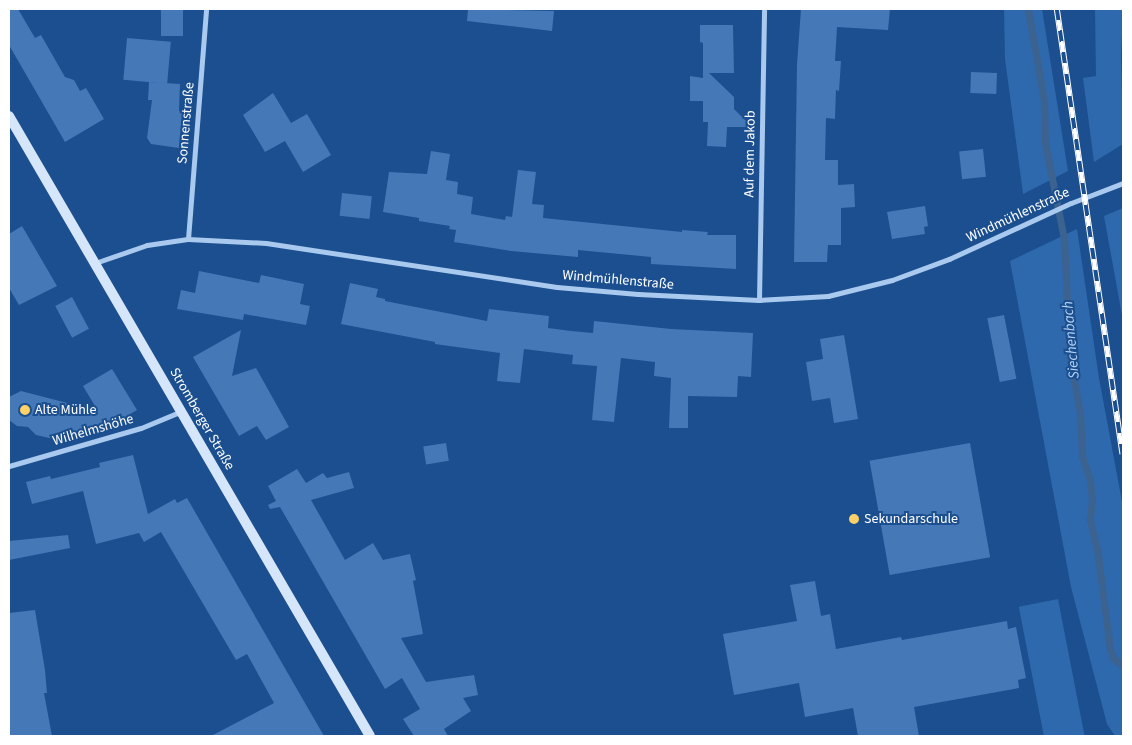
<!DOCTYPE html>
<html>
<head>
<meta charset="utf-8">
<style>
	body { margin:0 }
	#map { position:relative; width:1132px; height:745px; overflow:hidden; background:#1b4f8f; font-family:"Source Sans 3",sans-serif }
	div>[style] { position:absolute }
	.green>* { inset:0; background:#2e69ad; transform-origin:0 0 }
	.stream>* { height:7px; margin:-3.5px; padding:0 3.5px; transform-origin:3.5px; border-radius:3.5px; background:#3c6290 }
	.building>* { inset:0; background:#4478b7; transform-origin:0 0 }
	.street>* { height:5px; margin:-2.5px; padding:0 2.5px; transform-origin:2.5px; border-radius:2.5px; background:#a9c9ee }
	.secondary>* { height:10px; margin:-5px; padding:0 5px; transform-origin:5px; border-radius:5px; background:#d6e6fa }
	.rail>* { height:5.5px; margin-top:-2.75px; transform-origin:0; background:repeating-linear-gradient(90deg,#1b4f8f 0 11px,#fff 0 22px); box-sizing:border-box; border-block:1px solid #fff }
	.dots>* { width:14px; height:14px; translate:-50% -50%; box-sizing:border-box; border:2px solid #1b4f8f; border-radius:50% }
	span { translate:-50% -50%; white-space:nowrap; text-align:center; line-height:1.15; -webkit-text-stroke:4px #1b4f8f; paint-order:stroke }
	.street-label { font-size:14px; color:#fff }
	.poi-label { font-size:14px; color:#fff }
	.left { translate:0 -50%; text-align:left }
	.water-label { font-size:15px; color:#b5d3f5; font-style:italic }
	.frame { position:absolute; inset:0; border:10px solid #fff; pointer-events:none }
</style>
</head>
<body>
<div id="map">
	<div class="green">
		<div style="clip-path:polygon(1004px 9px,1042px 9px,1068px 171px,1023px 194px,1005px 59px)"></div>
		<div style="clip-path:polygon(1095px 9px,1123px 9px,1121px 56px,1123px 144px,1094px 162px,1083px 78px,1096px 76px)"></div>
		<div style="clip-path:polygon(1123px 208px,1123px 321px,1104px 216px)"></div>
		<div style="clip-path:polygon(1077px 229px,1099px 378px,1123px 507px,1123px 736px,1115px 736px,1107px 724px,1071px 587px,1010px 261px)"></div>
		<div style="left:1058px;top:599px;width:140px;height:40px;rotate:79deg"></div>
	</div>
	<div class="stream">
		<div style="left:1028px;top:9px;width:93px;rotate:80.1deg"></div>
		<div style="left:1044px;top:101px;width:42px;rotate:88.6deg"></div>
		<div style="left:1045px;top:143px;width:98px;rotate:78.8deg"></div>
		<div style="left:1064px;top:239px;width:121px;rotate:87.2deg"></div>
		<div style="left:1070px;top:360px;width:53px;rotate:79.1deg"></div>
		<div style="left:1080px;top:412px;width:44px;rotate:87.4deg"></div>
		<div style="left:1082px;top:456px;width:25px;rotate:72deg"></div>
		<div style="left:1090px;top:480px;width:20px;rotate:84deg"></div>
		<div style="left:1092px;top:500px;width:20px;rotate:96deg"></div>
		<div style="left:1090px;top:520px;width:37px;rotate:77deg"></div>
		<div style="left:1098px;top:556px;width:94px;rotate:82.6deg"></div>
		<div style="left:1110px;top:649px;width:9px;rotate:72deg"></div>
		<div style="left:1113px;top:658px;width:13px;rotate:39deg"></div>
	</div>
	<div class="building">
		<div style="clip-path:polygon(9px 9px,18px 9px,35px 38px,41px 35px,65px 77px,74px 80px,80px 91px,86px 88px,104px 119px,65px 142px,9px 45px)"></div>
		<div style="left:161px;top:9px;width:22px;height:27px"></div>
		<div style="clip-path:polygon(468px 9px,554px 11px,552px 31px,467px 21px)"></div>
		<div style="clip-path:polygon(801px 9px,890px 9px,888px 30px,837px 27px,835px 61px,841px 61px,839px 91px,836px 90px,835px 119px,826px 118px,825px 160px,838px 160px,838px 185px,854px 184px,855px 207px,841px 208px,841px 245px,828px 245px,827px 262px,794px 262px,797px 64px)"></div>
		<div style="clip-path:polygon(700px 25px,733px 25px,734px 73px,709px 73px,734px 97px,734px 109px,752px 127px,727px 127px,726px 147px,707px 146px,708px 122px,703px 122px,703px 101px,690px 101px,690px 76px,703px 78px,703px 43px,700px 42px)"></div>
		<div style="left:127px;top:38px;width:44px;height:42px;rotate:5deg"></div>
		<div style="left:971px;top:72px;width:26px;height:21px;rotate:2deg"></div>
		<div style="clip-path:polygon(149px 82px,180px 84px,179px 111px,182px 112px,179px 148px,151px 144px,147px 138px,152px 100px,148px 100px)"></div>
		<div style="clip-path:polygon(273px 93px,291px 123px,307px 114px,331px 155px,303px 172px,285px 141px,265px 152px,243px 115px)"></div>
		<div style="left:983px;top:149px;width:28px;height:24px;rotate:84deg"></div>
		<div style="clip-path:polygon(431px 151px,450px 154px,446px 180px,458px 182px,457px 194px,473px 197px,471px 214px,505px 220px,506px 216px,512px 217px,518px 170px,536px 172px,532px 204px,544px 205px,543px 218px,682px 232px,682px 230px,708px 232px,707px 235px,736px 235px,736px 269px,651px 264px,651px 257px,578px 250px,578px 257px,511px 251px,454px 242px,456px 230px,449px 229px,450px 226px,419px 221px,419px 218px,383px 212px,389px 172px,427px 174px)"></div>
		<div style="left:342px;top:193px;width:30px;height:23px;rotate:6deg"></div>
		<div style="clip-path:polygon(925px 206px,928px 226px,924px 227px,925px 234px,892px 239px,887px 212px)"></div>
		<div style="clip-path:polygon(22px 226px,57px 286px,19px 305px,9px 288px,9px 234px)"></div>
		<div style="clip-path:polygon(199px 271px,259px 283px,261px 275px,304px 284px,300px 304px,310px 306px,306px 325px,244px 314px,243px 320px,177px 309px,181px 290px,195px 293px)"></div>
		<div style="clip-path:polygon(350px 283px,378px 289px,376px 297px,385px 299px,385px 301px,487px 321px,489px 309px,549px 316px,548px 328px,571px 331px,593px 333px,594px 321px,671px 329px,753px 333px,751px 377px,738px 376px,737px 397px,688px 396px,688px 428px,669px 428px,671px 378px,654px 376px,655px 362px,621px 358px,614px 422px,592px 420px,597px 366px,572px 364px,573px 355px,524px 349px,520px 383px,497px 381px,500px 353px,435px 344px,435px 342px,341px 324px)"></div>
		<div style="left:72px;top:297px;width:36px;height:19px;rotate:62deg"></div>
		<div style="left:1004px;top:315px;width:65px;height:17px;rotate:79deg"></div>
		<div style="clip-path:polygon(241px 330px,232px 376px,256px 368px,289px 427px,266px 440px,257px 426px,239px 436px,193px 357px)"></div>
		<div style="clip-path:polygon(844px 335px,858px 419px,834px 423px,830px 398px,812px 401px,806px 362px,823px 359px,820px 339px)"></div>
		<div style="clip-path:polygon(112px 369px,137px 410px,92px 436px,91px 433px,63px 441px,36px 435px,28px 427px,17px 426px,9px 420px,9px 397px,21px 391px,98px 411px,83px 386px)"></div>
		<div style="left:446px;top:443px;width:18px;height:23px;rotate:81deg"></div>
		<div style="left:970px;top:443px;width:116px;height:102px;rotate:80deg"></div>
		<div style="clip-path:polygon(133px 455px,148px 514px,175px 499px,177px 503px,187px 498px,324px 736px,211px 736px,274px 703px,247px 654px,236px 660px,161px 532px,144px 542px,139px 533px,96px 544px,83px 491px,32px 504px,26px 482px,50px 476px,51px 479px,100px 467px,99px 463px)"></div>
		<div style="clip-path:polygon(297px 469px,306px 483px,323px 473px,327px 478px,349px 472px,354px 488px,311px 500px,345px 560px,373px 543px,383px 560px,410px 554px,416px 580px,413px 581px,423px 634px,401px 638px,426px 682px,474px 675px,478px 695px,463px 698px,471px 711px,444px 729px,448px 736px,414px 736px,403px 719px,420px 709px,402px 678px,385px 689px,280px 507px,270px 509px,268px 505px,276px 501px,268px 486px)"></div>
		<div style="clip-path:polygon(68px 535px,70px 548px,9px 560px,9px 541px)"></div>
		<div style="clip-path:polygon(815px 581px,821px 616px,830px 614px,836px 649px,901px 637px,902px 640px,1007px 621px,1008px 629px,1016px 627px,1026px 678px,1018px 680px,1019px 688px,914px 707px,919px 736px,858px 736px,853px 708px,805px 717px,799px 683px,734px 695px,723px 634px,797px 621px,790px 585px)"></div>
		<div style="clip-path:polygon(35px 610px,45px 670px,47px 693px,44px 693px,52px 736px,9px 736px,9px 613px)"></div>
	</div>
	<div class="street">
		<div style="left:188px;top:239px;width:231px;rotate:-85.5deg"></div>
		<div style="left:95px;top:263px;width:55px;rotate:-19.1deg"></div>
		<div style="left:147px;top:245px;width:41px;rotate:-8.3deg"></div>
		<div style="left:188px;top:239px;width:78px;rotate:2.9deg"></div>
		<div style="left:266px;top:243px;width:294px;rotate:8.6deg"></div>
		<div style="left:557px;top:287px;width:81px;rotate:4.9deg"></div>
		<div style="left:638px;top:294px;width:121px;rotate:2.8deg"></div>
		<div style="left:759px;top:300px;width:69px;rotate:-3.3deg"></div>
		<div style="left:828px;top:296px;width:66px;rotate:-14deg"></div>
		<div style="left:892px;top:280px;width:61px;rotate:-20.2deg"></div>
		<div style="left:949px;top:259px;width:134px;rotate:-24.7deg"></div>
		<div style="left:1071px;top:203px;width:56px;rotate:-21deg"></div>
		<div style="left:759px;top:300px;width:291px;rotate:-89deg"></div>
		<div style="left:9px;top:466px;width:137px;rotate:-16.1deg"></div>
		<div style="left:141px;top:428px;width:44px;rotate:-22.5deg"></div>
	</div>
	<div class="secondary">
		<div style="left:9px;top:116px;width:717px;rotate:59.79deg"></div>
	</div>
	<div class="rail">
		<div style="left:1057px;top:9px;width:450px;rotate:81.6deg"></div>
	</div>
	<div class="dots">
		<div style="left:25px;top:410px;background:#ffd166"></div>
		<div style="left:854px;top:519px;background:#ffd166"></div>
	</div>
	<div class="street-label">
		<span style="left:186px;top:123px;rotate:-85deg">Sonnenstraße</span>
		<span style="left:750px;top:154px;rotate:-89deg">Auf dem Jakob</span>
		<span style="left:1018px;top:215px;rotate:-25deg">Windmühlenstraße</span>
		<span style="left:618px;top:280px;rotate:5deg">Windmühlenstraße</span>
		<span style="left:202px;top:419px;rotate:60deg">Stromberger Straße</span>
		<span style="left:93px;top:430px;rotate:-16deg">Wilhelmshöhe</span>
	</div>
	<div class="poi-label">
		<span class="left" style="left:35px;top:410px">Alte Mühle</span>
		<span class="left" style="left:864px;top:519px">Sekundarschule</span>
	</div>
	<div class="water-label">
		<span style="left:1071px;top:340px;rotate:-95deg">Siechenbach</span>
	</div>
	<div class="frame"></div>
</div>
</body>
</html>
